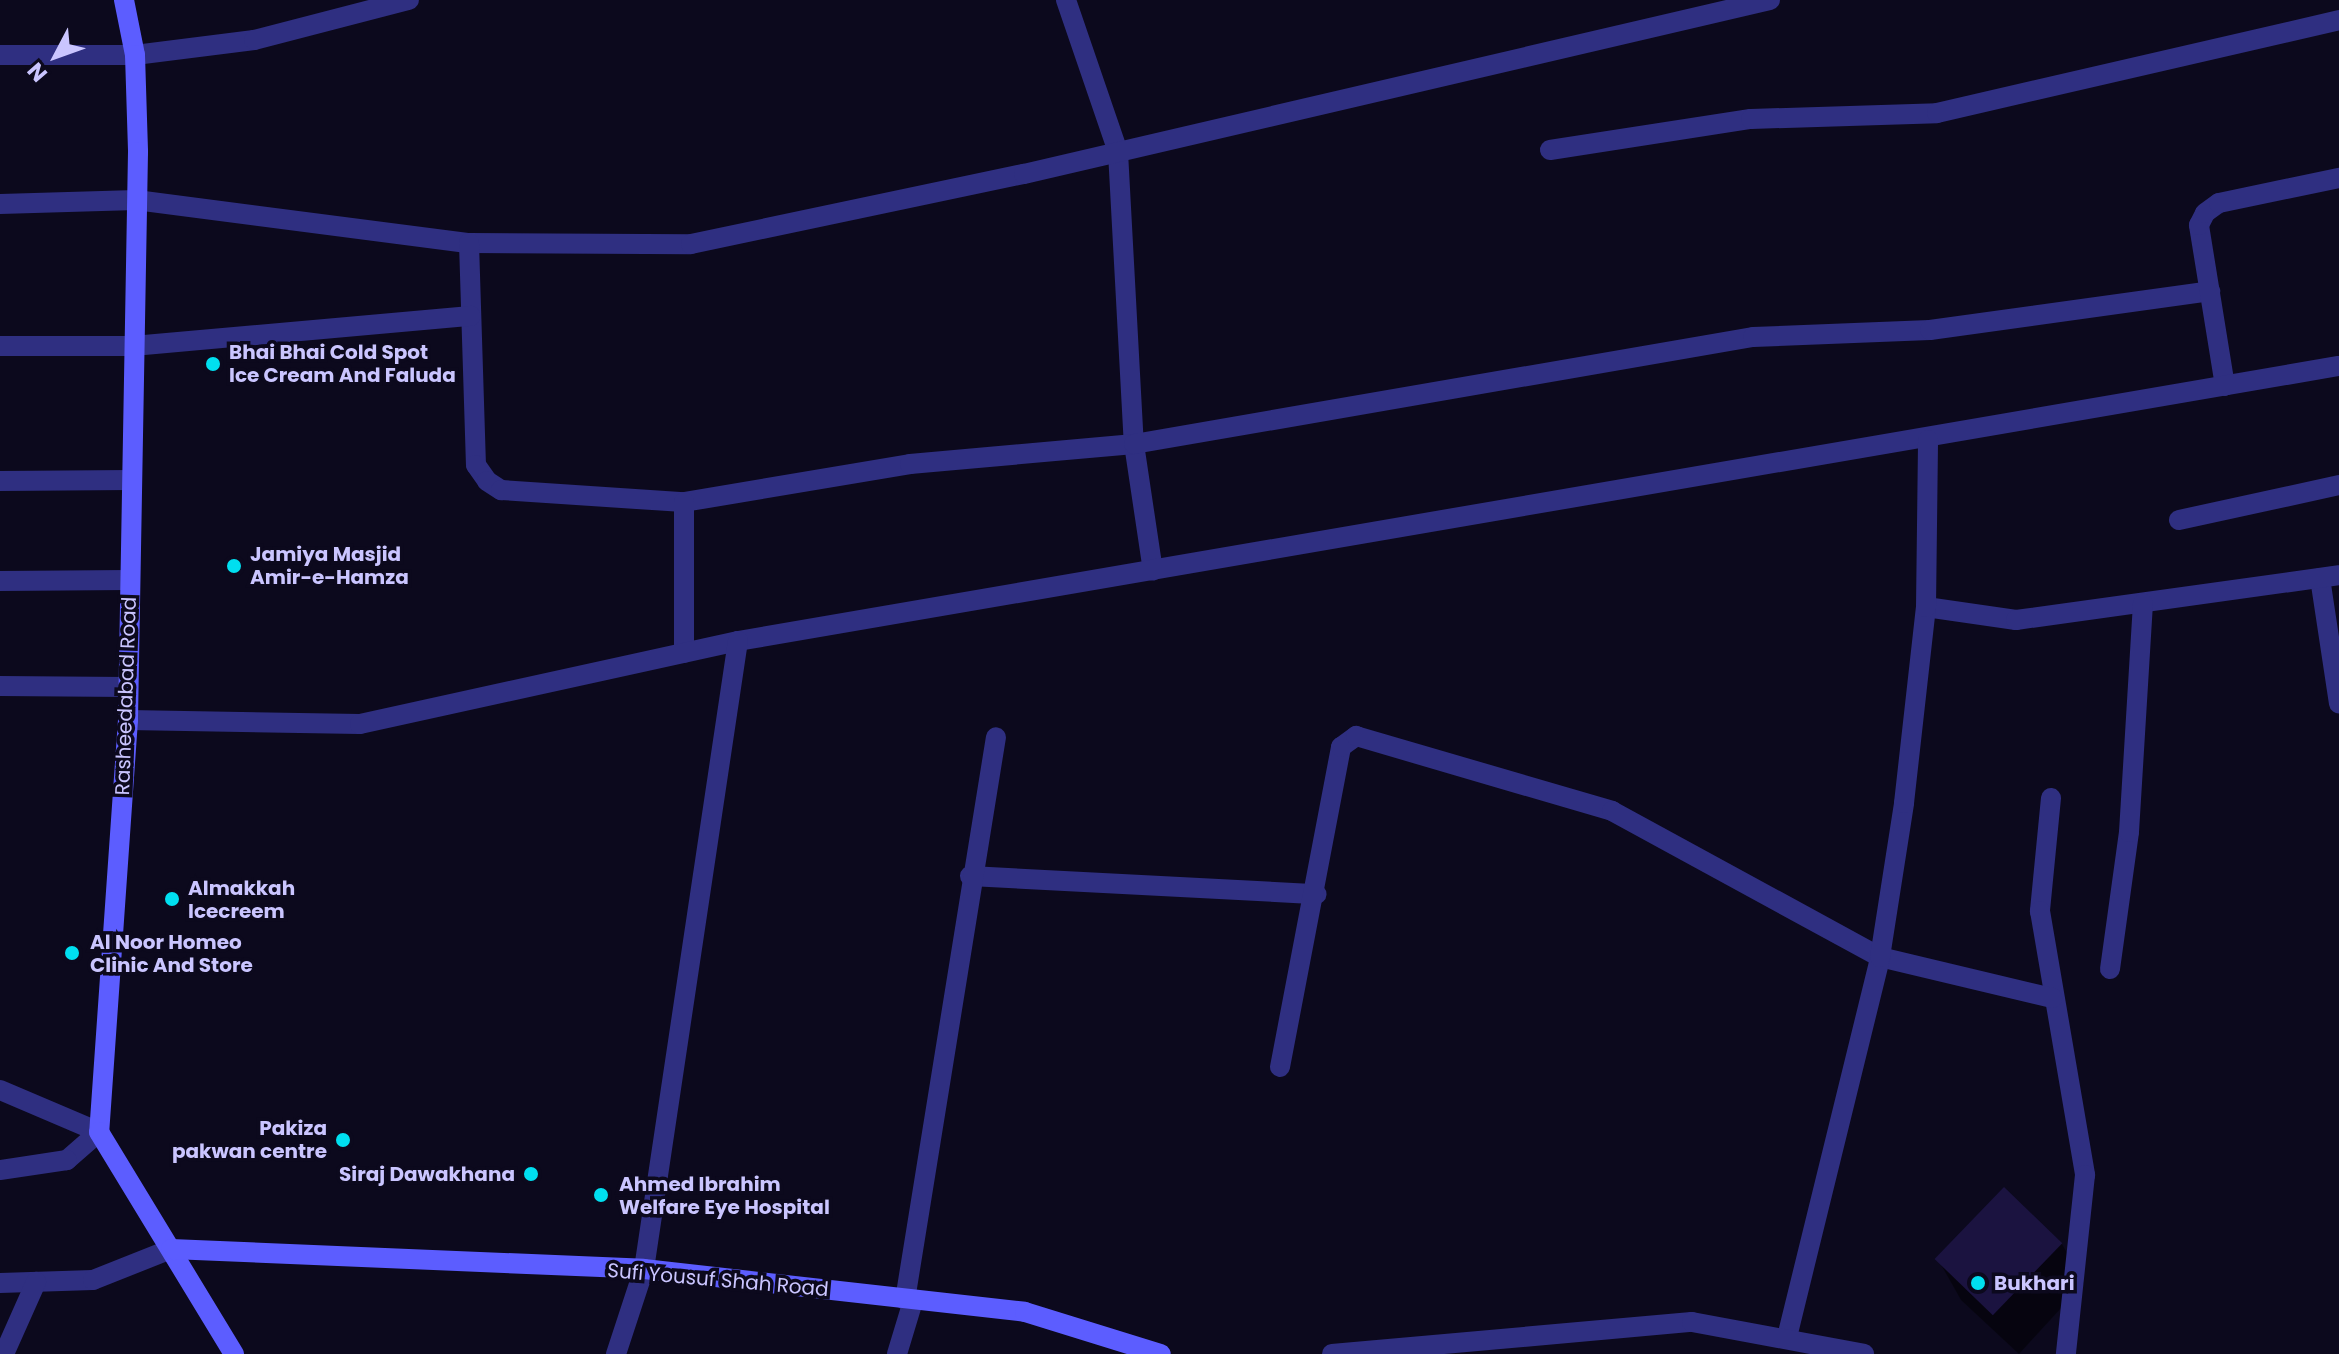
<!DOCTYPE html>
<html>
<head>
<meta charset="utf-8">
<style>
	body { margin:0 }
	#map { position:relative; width:2339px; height:1354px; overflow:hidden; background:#0c091d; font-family:Poppins,sans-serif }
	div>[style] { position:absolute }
	.shadow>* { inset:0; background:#0007 }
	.building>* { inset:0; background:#1b1340; transform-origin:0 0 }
	.minor>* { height:20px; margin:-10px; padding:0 10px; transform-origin:10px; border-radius:10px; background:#2f2f81 }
	.secondary>* { height:20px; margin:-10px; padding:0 10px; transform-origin:10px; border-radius:10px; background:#5c5dff }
	.dots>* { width:22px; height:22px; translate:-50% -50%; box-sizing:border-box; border:4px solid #0c091d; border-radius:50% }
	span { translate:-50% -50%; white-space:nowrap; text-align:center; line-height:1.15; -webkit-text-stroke:7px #0c091d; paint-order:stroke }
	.poi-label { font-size:20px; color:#cac5ff; font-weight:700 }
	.left { translate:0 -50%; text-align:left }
	.right { translate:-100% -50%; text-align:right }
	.street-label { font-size:20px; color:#cac5ff }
	.north { position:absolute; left:16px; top:16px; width:80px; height:80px; -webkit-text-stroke:6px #0c091d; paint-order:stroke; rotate:229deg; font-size:22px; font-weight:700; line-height:32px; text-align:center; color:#cac5ff }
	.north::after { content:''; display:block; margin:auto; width:28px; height:36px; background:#cac5ff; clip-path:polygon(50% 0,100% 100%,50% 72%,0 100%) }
</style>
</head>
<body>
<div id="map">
	<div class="shadow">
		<div style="clip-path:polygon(2004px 1190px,2062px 1244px,2084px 1283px,2019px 1354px,1961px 1300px,1939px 1261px)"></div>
	</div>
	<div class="building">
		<div style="left:2004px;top:1187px;width:81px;height:100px;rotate:44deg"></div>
	</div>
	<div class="minor">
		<div style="left:1066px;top:0;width:161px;rotate:71.1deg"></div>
		<div style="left:1118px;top:152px;width:292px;rotate:86.9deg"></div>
		<div style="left:1134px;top:444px;width:128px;rotate:81.5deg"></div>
		<div style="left:0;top:55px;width:135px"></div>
		<div style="left:135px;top:55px;width:120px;rotate:-7.2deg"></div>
		<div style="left:254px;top:40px;width:160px;rotate:-14.5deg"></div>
		<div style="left:1550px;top:150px;width:203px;rotate:-8.8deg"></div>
		<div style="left:1751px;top:119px;width:186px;rotate:-1.8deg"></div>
		<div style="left:1937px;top:113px;width:413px;rotate:-13deg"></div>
		<div style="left:0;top:204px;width:136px;rotate:-1.7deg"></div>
		<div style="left:136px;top:200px;width:336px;rotate:7.4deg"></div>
		<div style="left:469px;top:243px;width:222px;rotate:0.3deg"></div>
		<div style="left:691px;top:244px;width:340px;rotate:-11.9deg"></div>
		<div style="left:1024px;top:174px;width:766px;rotate:-13.13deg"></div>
		<div style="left:469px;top:243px;width:222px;rotate:88.2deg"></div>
		<div style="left:476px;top:465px;width:19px;rotate:55deg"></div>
		<div style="left:487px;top:481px;width:17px;rotate:33deg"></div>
		<div style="left:501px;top:490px;width:183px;rotate:3.8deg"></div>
		<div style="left:684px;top:502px;width:229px;rotate:-9.5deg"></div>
		<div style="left:910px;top:464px;width:225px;rotate:-5.1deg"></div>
		<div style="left:1134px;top:444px;width:628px;rotate:-9.81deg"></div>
		<div style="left:1753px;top:337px;width:177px;rotate:-2.3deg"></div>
		<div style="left:1930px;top:330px;width:283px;rotate:-7.9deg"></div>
		<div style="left:0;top:346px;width:133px"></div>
		<div style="left:133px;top:346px;width:339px;rotate:-5.1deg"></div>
		<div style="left:2225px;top:386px;width:163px;rotate:-99.2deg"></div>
		<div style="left:2199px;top:225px;width:13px;rotate:-63deg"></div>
		<div style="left:2205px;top:213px;width:17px;rotate:-36deg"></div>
		<div style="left:2219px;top:203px;width:123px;rotate:-11.8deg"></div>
		<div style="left:0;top:481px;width:131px;rotate:-0.4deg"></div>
		<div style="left:684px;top:502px;width:151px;rotate:90deg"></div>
		<div style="left:2179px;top:520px;width:164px;rotate:-12.3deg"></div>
		<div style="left:2320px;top:578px;width:127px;rotate:81.4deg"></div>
		<div style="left:0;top:581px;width:129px;rotate:-0.4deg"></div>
		<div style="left:1926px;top:607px;width:91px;rotate:8.2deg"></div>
		<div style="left:2016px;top:620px;width:326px;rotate:-7.9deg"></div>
		<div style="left:0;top:686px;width:127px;rotate:0.5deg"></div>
		<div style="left:128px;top:720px;width:232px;rotate:1deg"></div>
		<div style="left:360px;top:724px;width:387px;rotate:-12.4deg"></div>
		<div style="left:738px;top:641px;width:1624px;rotate:-9.75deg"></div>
		<div style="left:2051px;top:798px;width:114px;rotate:95.6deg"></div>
		<div style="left:2040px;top:911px;width:268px;rotate:80.3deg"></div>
		<div style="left:2085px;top:1175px;width:180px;rotate:96.1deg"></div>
		<div style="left:970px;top:876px;width:347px;rotate:3deg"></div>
		<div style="left:2110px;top:969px;width:138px;rotate:-82.1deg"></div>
		<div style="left:2129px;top:832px;width:229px;rotate:-86.5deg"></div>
		<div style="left:1280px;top:1067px;width:326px;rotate:-79.2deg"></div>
		<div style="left:1341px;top:747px;width:19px;rotate:-36deg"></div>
		<div style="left:1356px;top:736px;width:267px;rotate:16.3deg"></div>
		<div style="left:1612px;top:811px;width:305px;rotate:28.6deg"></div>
		<div style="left:1880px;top:957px;width:177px;rotate:13.4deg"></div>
		<div style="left:0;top:1090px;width:108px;rotate:23deg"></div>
		<div style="left:99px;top:1132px;width:43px;rotate:138.8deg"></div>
		<div style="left:67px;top:1160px;width:68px;rotate:171.5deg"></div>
		<div style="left:0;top:1283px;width:93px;rotate:-1.8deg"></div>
		<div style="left:93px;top:1280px;width:84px;rotate:-21.7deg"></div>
		<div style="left:905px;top:1300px;width:570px;rotate:-80.82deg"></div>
		<div style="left:1787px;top:1337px;width:391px;rotate:-76.2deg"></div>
		<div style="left:1880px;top:957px;width:156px;rotate:-81.1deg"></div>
		<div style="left:1904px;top:803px;width:197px;rotate:-83.6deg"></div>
		<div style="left:1926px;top:607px;width:167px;rotate:-89.3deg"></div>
		<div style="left:4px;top:1354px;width:79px;rotate:-66deg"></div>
		<div style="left:616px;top:1354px;width:89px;rotate:-71.8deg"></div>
		<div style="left:644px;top:1269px;width:635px;rotate:-81.49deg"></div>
		<div style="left:897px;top:1354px;width:55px;rotate:-73.2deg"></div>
		<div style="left:1332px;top:1354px;width:361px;rotate:-5.1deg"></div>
		<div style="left:1692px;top:1322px;width:175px;rotate:10.5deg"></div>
	</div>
	<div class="secondary">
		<div style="left:124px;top:0;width:56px;rotate:78.7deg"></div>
		<div style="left:135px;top:55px;width:97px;rotate:88.2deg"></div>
		<div style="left:138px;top:152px;width:568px;rotate:91.01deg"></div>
		<div style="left:128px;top:720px;width:413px;rotate:94deg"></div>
		<div style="left:99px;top:1132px;width:260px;rotate:58.7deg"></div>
		<div style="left:171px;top:1249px;width:473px;rotate:2.4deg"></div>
		<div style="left:644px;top:1269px;width:383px;rotate:6.4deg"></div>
		<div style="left:1025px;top:1312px;width:142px;rotate:17.2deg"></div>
	</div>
	<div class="dots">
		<div style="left:213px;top:364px;background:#00dff0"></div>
		<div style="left:234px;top:566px;background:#00dff0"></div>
		<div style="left:172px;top:899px;background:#00dff0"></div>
		<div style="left:72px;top:953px;background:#00dff0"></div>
		<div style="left:343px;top:1140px;background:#00dff0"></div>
		<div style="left:531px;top:1174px;background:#00dff0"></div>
		<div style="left:601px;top:1195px;background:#00dff0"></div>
		<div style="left:1978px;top:1283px;background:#00dff0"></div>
	</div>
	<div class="poi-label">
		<span class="left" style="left:229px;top:364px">Bhai Bhai Cold Spot<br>Ice Cream And Faluda</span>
		<span class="left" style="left:250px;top:566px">Jamiya Masjid<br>Amir-e-Hamza</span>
		<span class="left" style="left:188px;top:900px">Almakkah<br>Icecreem</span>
		<span class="left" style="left:90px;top:954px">Al Noor Homeo<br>Clinic And Store</span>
		<span class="right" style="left:327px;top:1140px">Pakiza<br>pakwan centre</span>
		<span class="right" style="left:515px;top:1174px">Siraj Dawakhana</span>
		<span class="left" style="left:619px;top:1196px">Ahmed Ibrahim<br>Welfare Eye Hospital</span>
		<span class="left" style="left:1994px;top:1283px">Bukhari</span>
	</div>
	<div class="street-label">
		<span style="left:126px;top:696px;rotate:-88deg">Rasheedabad Road</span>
		<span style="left:718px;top:1280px;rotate:5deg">Sufi Yousuf Shah Road</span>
	</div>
	<div class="north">N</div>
</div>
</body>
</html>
